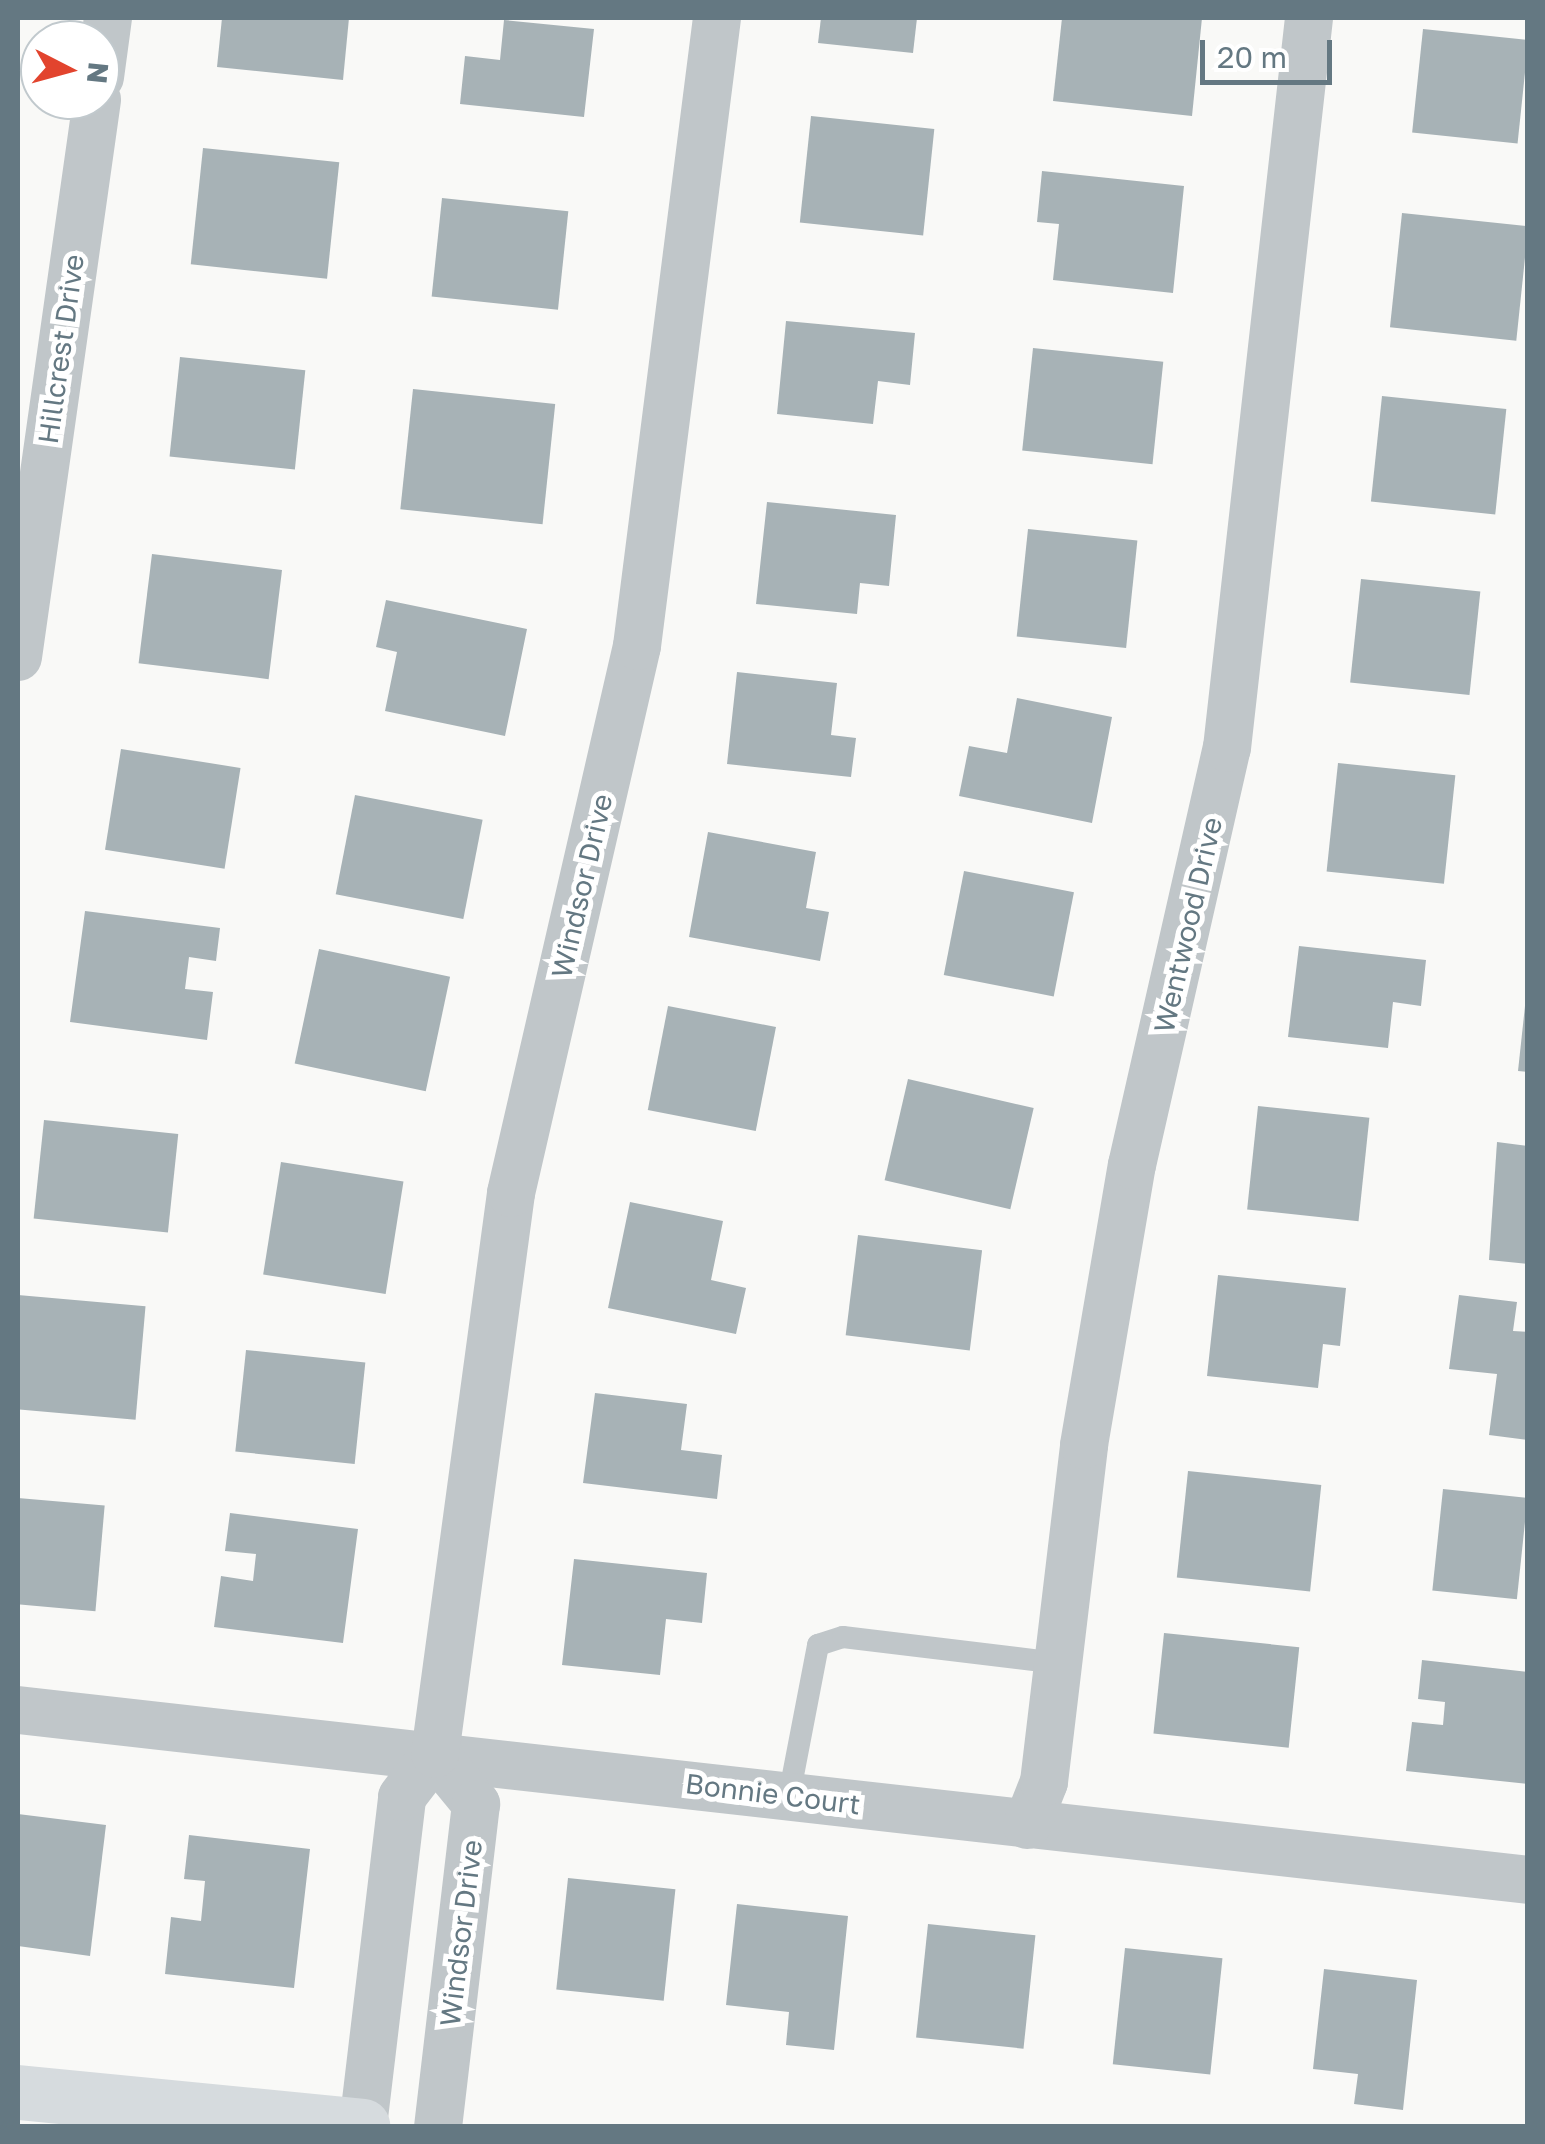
<!DOCTYPE html>
<html>
<head>
<meta charset="utf-8">
<style>
	body { margin:0 }
	#map { position:relative; width:1545px; height:2144px; overflow:hidden; background:#f9f9f7; font-family:"Golos Text",sans-serif }
	div>[style] { position:absolute }
	.building>* { inset:0; background:#a7b2b6; transform-origin:0 0 }
	.lane>* { height:22px; margin:-11px; padding:0 11px; transform-origin:11px; border-radius:11px; background:#c0c6c9 }
	.street>* { height:48px; margin:-24px; padding:0 24px; transform-origin:24px; border-radius:24px; background:#c0c6c9 }
	.secondary>* { height:55px; margin:-27.5px; padding:0 27.5px; transform-origin:27.5px; border-radius:27.5px; background:#d6dbde }
	span { translate:-50% -50%; white-space:nowrap; text-align:center; line-height:1.15; -webkit-text-stroke:10px #fff; paint-order:stroke }
	.street-label { font-size:28px; color:#647882 }
	.frame { position:absolute; inset:0; border:20px solid #647882; pointer-events:none }
	.north { position:absolute; left:20px; top:20px; width:100px; height:100px; box-sizing:border-box; background:#fff; border:2px solid #c1c9cd; border-radius:50%; rotate:96deg; font-size:28px; font-weight:700; line-height:40px; text-align:center; color:#647882 }
	.north::after { content:''; display:block; margin:auto; width:35px; height:45px; background:#e2442e; clip-path:polygon(50% 0,100% 100%,50% 72%,0 100%) }
	.scale { position:absolute; left:1200px; top:40px; width:132px; height:45px; box-sizing:border-box; border:5px solid #647882; border-top:0; padding-left:12px; font-size:30px; line-height:35px; white-space:nowrap; color:#647882; -webkit-text-stroke:8px #fff; paint-order:stroke }
</style>
</head>
<body>
<div id="map">
	<div class="building">
		<div style="clip-path:polygon(222px 18px,349px 18px,343px 80px,217px 67px)"></div>
		<div style="clip-path:polygon(821px 18px,917px 18px,913px 53px,818px 43px)"></div>
		<div style="clip-path:polygon(1062px 18px,1202px 18px,1192px 116px,1053px 101px)"></div>
		<div style="clip-path:polygon(504px 20px,594px 29px,584px 117px,460px 104px,465px 56px,500px 60px)"></div>
		<div style="left:1423px;top:29px;width:106px;height:104px;rotate:6deg"></div>
		<div style="left:811px;top:116px;width:124px;height:107px;rotate:6deg"></div>
		<div style="left:203px;top:148px;width:137px;height:117px;rotate:6deg"></div>
		<div style="clip-path:polygon(1042px 171px,1184px 186px,1173px 293px,1053px 280px,1059px 224px,1037px 222px)"></div>
		<div style="left:442px;top:198px;width:127px;height:99px;rotate:6deg"></div>
		<div style="left:1402px;top:213px;width:127px;height:115px;rotate:6deg"></div>
		<div style="clip-path:polygon(786px 321px,915px 333px,910px 385px,878px 381px,873px 424px,777px 414px)"></div>
		<div style="left:1033px;top:348px;width:131px;height:103px;rotate:6deg"></div>
		<div style="left:180px;top:357px;width:126px;height:100px;rotate:6deg"></div>
		<div style="left:413px;top:389px;width:143px;height:121px;rotate:6deg"></div>
		<div style="left:1382px;top:396px;width:125px;height:106px;rotate:6deg"></div>
		<div style="clip-path:polygon(767px 502px,896px 515px,889px 586px,860px 583px,857px 614px,756px 604px)"></div>
		<div style="left:1028px;top:529px;width:110px;height:108px;rotate:6deg"></div>
		<div style="left:152px;top:554px;width:131px;height:110px;rotate:7deg"></div>
		<div style="left:1361px;top:579px;width:120px;height:104px;rotate:6deg"></div>
		<div style="clip-path:polygon(386px 600px,527px 629px,505px 736px,385px 711px,397px 652px,376px 647px)"></div>
		<div style="clip-path:polygon(737px 672px,837px 683px,831px 735px,856px 738px,851px 777px,727px 764px)"></div>
		<div style="clip-path:polygon(1017px 698px,1112px 717px,1092px 823px,959px 796px,969px 746px,1007px 753px)"></div>
		<div style="left:121px;top:749px;width:121px;height:102px;rotate:9deg"></div>
		<div style="left:1338px;top:763px;width:118px;height:109px;rotate:6deg"></div>
		<div style="left:355px;top:795px;width:130px;height:101px;rotate:11deg"></div>
		<div style="clip-path:polygon(708px 832px,816px 852px,806px 908px,829px 912px,820px 961px,689px 937px)"></div>
		<div style="left:964px;top:871px;width:112px;height:106px;rotate:11deg"></div>
		<div style="clip-path:polygon(85px 911px,220px 928px,216px 961px,189px 957px,185px 989px,213px 992px,207px 1040px,70px 1022px)"></div>
		<div style="clip-path:polygon(1299px 946px,1426px 960px,1421px 1006px,1393px 1002px,1388px 1048px,1288px 1037px)"></div>
		<div style="left:319px;top:949px;width:134px;height:117px;rotate:12deg"></div>
		<div style="left:668px;top:1006px;width:110px;height:106px;rotate:11deg"></div>
		<div style="clip-path:polygon(1525px 1006px,1528px 1006px,1528px 1072px,1518px 1071px)"></div>
		<div style="left:908px;top:1079px;width:129px;height:104px;rotate:13deg"></div>
		<div style="left:1258px;top:1106px;width:112px;height:104px;rotate:6deg"></div>
		<div style="left:44px;top:1120px;width:135px;height:99px;rotate:6deg"></div>
		<div style="clip-path:polygon(1497px 1142px,1528px 1146px,1528px 1264px,1489px 1260px)"></div>
		<div style="left:281px;top:1162px;width:124px;height:114px;rotate:9deg"></div>
		<div style="clip-path:polygon(630px 1202px,723px 1221px,711px 1280px,746px 1288px,736px 1334px,608px 1308px)"></div>
		<div style="left:858px;top:1235px;width:125px;height:101px;rotate:7deg"></div>
		<div style="clip-path:polygon(1218px 1275px,1346px 1288px,1340px 1346px,1323px 1344px,1318px 1388px,1207px 1376px)"></div>
		<div style="left:18px;top:1295px;width:128px;height:114px;rotate:5deg"></div>
		<div style="clip-path:polygon(1459px 1295px,1517px 1302px,1513px 1331px,1528px 1332px,1528px 1440px,1489px 1435px,1497px 1374px,1449px 1369px)"></div>
		<div style="left:246px;top:1350px;width:120px;height:102px;rotate:6deg"></div>
		<div style="clip-path:polygon(595px 1393px,687px 1404px,681px 1450px,722px 1455px,717px 1499px,583px 1483px)"></div>
		<div style="left:1188px;top:1471px;width:134px;height:107px;rotate:6deg"></div>
		<div style="left:1443px;top:1489px;width:85px;height:102px;rotate:6deg"></div>
		<div style="left:18px;top:1498px;width:87px;height:106px;rotate:5deg"></div>
		<div style="clip-path:polygon(230px 1513px,358px 1529px,343px 1643px,214px 1627px,221px 1576px,253px 1581px,256px 1554px,225px 1551px)"></div>
		<div style="clip-path:polygon(574px 1559px,707px 1573px,702px 1623px,666px 1619px,660px 1675px,562px 1665px)"></div>
		<div style="left:1164px;top:1633px;width:136px;height:101px;rotate:6deg"></div>
		<div style="clip-path:polygon(1422px 1660px,1528px 1672px,1528px 1784px,1406px 1771px,1412px 1722px,1443px 1725px,1445px 1702px,1418px 1699px)"></div>
		<div style="clip-path:polygon(18px 1814px,106px 1825px,90px 1956px,18px 1946px)"></div>
		<div style="clip-path:polygon(189px 1835px,310px 1849px,294px 1988px,165px 1974px,171px 1917px,201px 1921px,205px 1881px,184px 1879px)"></div>
		<div style="left:568px;top:1878px;width:108px;height:112px;rotate:6deg"></div>
		<div style="clip-path:polygon(737px 1904px,848px 1916px,834px 2050px,786px 2045px,789px 2012px,726px 2005px)"></div>
		<div style="left:928px;top:1924px;width:108px;height:114px;rotate:6deg"></div>
		<div style="left:1125px;top:1948px;width:98px;height:117px;rotate:6deg"></div>
		<div style="clip-path:polygon(1324px 1969px,1417px 1980px,1403px 2110px,1354px 2104px,1358px 2074px,1313px 2069px)"></div>
	</div>
	<div class="lane">
		<div style="left:789px;top:1796px;width:154px;rotate:-79.1deg"></div>
		<div style="left:818px;top:1645px;width:26px;rotate:-18deg"></div>
		<div style="left:843px;top:1637px;width:217px;rotate:6.9deg"></div>
	</div>
	<div class="street">
		<div style="left:100px;top:77px;width:60px;rotate:-82.3deg"></div>
		<div style="left:18px;top:657px;width:563px;rotate:-81.93deg"></div>
		<div style="left:18px;top:1710px;width:1520px;rotate:6.42deg"></div>
		<div style="left:435px;top:1754px;width:65px;rotate:50.6deg"></div>
		<div style="left:476px;top:1804px;width:324px;rotate:96.7deg"></div>
		<div style="left:1027px;top:1825px;width:46px;rotate:-68.4deg"></div>
		<div style="left:1044px;top:1782px;width:339px;rotate:-83.2deg"></div>
		<div style="left:1084px;top:1445px;width:284px;rotate:-80.3deg"></div>
		<div style="left:1132px;top:1165px;width:428px;rotate:-77.2deg"></div>
		<div style="left:1227px;top:748px;width:735px;rotate:-83.59deg"></div>
		<div style="left:363px;top:2126px;width:331px;rotate:-83.2deg"></div>
		<div style="left:402px;top:1797px;width:54px;rotate:-52.5deg"></div>
		<div style="left:435px;top:1754px;width:566px;rotate:-82.28deg"></div>
		<div style="left:511px;top:1193px;width:561px;rotate:-77.03deg"></div>
		<div style="left:637px;top:646px;width:633px;rotate:-82.74deg"></div>
	</div>
	<div class="secondary">
		<div style="left:18px;top:2092px;width:346px;rotate:5.6deg"></div>
	</div>
	<div class="street-label">
		<span style="left:61px;top:349px;rotate:-82deg">Hillcrest Drive</span>
		<span style="left:582px;top:886px;rotate:-77deg">Windsor Drive</span>
		<span style="left:1188px;top:925px;rotate:-77deg">Wentwood Drive</span>
		<span style="left:773px;top:1794px;rotate:7deg">Bonnie Court</span>
		<span style="left:461px;top:1933px;rotate:-83deg">Windsor Drive</span>
	</div>
	<div class="frame"></div>
	<div class="north">N</div>
	<div class="scale">20 m</div>
</div>
</body>
</html>
